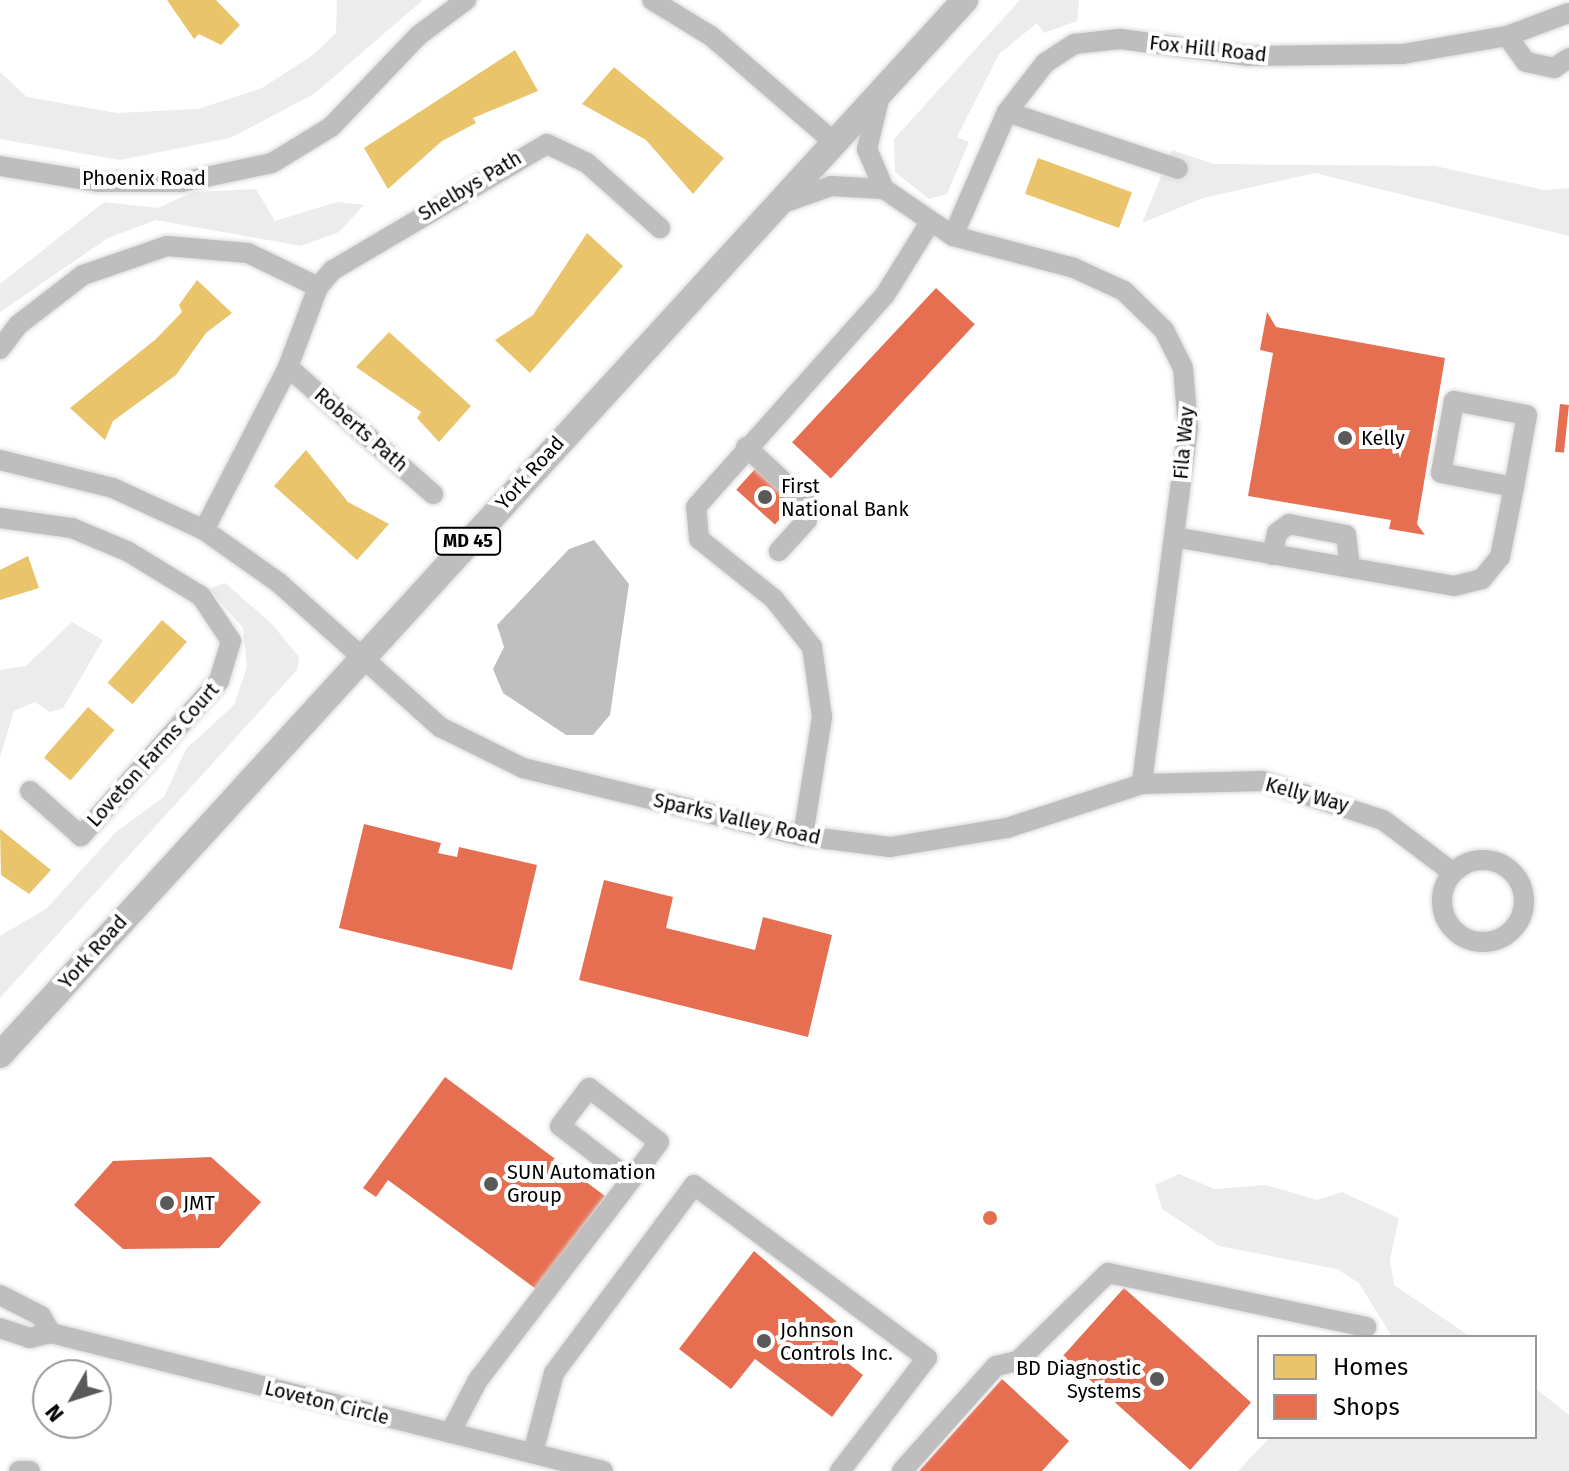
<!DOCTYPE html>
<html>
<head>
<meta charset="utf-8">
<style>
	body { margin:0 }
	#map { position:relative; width:1569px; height:1471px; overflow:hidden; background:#fff; font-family:"Fira Sans",sans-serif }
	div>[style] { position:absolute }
	.green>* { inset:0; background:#ececec }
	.water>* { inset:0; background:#bfbfbf }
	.homes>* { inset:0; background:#e9c46a; transform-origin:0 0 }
	.shops>* { inset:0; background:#e76f51; transform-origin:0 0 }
	.round { border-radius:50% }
	.roads { filter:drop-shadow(0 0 2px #dbdbdb) drop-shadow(0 0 2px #dbdbdb) }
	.minor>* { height:20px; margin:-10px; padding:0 10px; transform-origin:10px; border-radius:10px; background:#bebebe }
	.minor>.ring { margin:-10px; padding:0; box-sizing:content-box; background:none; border:20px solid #bebebe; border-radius:50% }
	.major>* { height:26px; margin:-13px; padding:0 13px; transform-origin:13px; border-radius:13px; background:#bebebe }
	.dots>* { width:22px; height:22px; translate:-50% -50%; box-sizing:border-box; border:4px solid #fff; border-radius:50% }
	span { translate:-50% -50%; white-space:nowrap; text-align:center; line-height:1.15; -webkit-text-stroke:8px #fff; paint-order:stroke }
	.shield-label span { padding:2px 6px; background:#fff; border:2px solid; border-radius:6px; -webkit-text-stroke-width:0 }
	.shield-label { font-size:18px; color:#000; font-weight:700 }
	.street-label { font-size:20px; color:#000 }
	.poi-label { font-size:20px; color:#000 }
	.left { translate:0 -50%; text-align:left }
	.right { translate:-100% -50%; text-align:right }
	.legend { position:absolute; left:1257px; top:1335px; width:280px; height:104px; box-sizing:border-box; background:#fff; border:2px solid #999; margin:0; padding:10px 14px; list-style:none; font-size:24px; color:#000 }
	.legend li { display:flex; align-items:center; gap:16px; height:40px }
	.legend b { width:40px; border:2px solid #999 }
	.north { position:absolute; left:32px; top:1359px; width:80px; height:80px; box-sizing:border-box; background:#fff; border:2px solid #999; border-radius:50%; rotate:231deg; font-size:22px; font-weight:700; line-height:32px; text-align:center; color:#000 }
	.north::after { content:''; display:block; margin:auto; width:28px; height:36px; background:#595959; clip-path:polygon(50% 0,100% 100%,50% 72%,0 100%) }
</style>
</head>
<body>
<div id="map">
	<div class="green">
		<div style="clip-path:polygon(337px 0,423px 0,314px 94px,230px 138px,120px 160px,0 139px,0 72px,27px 97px,117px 113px,198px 109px,262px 88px,313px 55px,336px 33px)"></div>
		<div style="clip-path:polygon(1020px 0,1079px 0,1077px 21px,1044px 33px,1037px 23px,999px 54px,957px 137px,969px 142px,947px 194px,929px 199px,895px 172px,894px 139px)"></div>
		<div style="clip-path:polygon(1172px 150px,1214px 164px,1435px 166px,1544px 190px,1569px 188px,1569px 236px,1315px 173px,1203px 198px,1142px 223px)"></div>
		<div style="clip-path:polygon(256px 189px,275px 221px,337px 202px,364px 205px,339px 232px,301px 246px,156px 220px,108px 238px,0 312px,0 284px,104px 202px,158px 208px,193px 192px)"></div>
		<div style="clip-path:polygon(225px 583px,272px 624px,299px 657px,297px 670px,0 998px,0 936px,46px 909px,116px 832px,164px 797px,186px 749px,234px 705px,247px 667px,243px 628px,209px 589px)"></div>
		<div style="clip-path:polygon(72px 622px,103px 640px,63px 708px,50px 712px,35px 702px,14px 711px,0 757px,0 670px,26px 666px)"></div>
		<div style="clip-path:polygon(1179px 1174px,1215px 1189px,1266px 1185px,1317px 1200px,1342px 1192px,1399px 1218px,1390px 1259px,1394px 1285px,1471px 1337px,1392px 1337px,1359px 1283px,1337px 1269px,1219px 1246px,1162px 1209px,1155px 1185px)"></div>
		<div style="clip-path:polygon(1535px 1388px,1569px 1415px,1569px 1471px,1238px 1471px,1270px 1437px,1535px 1437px)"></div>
	</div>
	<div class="water">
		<div style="clip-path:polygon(594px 540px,629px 584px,610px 715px,593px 735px,566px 735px,503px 693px,493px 669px,504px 647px,497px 625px,569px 549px)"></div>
	</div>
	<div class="homes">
		<div style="clip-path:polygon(167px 0,216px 0,240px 25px,221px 45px,199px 34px,194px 39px)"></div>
		<div style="clip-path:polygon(515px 50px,538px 91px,473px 118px,476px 123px,442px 141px,388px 189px,364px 148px)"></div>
		<div style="clip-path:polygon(614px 67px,724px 158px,693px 194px,646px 140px,582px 104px)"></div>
		<div style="left:1038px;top:158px;width:100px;height:38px;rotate:20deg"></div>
		<div style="clip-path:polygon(587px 233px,623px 266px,530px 373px,495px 340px,533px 315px)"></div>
		<div style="clip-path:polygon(197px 280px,232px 313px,206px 333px,176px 375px,113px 421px,105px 440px,70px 408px,156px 339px,182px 312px,179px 305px)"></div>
		<div style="clip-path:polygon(389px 332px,471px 406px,439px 442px,417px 418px,421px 412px,356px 367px)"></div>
		<div style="clip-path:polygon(306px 450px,348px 502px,389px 524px,357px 560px,274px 486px)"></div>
		<div style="clip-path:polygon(28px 556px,39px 588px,0 600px,0 570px)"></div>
		<div style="left:162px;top:620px;width:33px;height:83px;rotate:41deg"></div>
		<div style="left:88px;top:707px;width:35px;height:67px;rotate:41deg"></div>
		<div style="clip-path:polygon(0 829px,51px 870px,29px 894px,1px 875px)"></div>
	</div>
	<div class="shops">
		<div style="left:936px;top:288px;width:53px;height:211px;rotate:43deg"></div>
		<div style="clip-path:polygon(1267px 312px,1276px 327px,1445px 358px,1417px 524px,1425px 535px,1389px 529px,1391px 520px,1248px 496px,1273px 353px,1260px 350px)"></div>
		<div style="left:1560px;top:404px;width:9px;height:48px;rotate:6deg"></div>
		<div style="left:755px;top:469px;width:52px;height:28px;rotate:42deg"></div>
		<div style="clip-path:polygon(364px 824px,441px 843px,438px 853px,457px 857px,459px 847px,537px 865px,512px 970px,339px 928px)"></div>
		<div style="clip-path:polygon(604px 880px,673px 897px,666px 928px,755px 950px,763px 917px,832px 935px,808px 1037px,579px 980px)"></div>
		<div style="clip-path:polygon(445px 1077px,605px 1196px,536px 1289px,388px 1180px,376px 1197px,363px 1188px)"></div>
		<div style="clip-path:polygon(211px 1157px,261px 1202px,219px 1248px,123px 1249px,74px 1205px,113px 1161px)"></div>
		<div class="round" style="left:983px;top:1211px;width:14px;height:14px"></div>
		<div style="clip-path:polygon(754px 1251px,850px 1333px,835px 1353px,863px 1375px,832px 1417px,755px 1359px,731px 1389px,679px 1349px)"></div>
		<div style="left:1124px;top:1288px;width:171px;height:91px;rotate:42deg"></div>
		<div style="clip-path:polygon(1002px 1379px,1069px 1441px,1042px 1471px,919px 1471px)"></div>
	</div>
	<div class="roads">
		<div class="minor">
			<div style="left:652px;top:0;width:69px;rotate:31.4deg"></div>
			<div style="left:711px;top:36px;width:162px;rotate:40.8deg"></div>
			<div style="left:1507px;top:36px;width:32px;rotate:54deg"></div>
			<div style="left:1526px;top:62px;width:29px;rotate:12deg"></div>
			<div style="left:1554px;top:68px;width:18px;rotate:-34deg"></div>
			<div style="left:881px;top:91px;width:60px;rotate:103.6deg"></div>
			<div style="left:867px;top:149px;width:43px;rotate:67deg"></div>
			<div style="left:884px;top:189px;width:83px;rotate:34.3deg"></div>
			<div style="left:953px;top:236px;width:125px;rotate:14.8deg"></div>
			<div style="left:1074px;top:268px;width:55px;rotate:24.7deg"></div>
			<div style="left:1124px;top:291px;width:56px;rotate:44.3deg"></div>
			<div style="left:1164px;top:330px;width:42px;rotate:63.4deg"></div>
			<div style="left:1183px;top:368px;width:60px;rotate:85.2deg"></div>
			<div style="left:1188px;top:428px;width:359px;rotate:97.4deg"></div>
			<div style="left:1007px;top:112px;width:180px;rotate:18.4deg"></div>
			<div style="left:0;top:166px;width:99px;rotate:9.3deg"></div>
			<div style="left:98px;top:182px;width:84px"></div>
			<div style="left:182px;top:182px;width:92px;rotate:-11.9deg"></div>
			<div style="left:272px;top:163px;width:69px;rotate:-31.4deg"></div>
			<div style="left:331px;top:127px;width:127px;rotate:-46.3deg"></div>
			<div style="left:419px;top:35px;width:59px;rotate:-36.7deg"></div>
			<div style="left:780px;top:204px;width:54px;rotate:-19.4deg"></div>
			<div style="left:831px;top:186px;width:53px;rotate:3.2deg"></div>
			<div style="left:953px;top:236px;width:135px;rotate:-66.5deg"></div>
			<div style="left:1007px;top:112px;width:62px;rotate:-52.2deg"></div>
			<div style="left:1045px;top:63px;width:35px;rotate:-33deg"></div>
			<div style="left:1074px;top:44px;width:46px;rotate:-6.2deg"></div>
			<div style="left:1120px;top:39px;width:130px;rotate:7.5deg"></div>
			<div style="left:1249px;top:56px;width:154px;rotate:-0.7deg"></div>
			<div style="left:1403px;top:54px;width:106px;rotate:-9.8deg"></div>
			<div style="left:1507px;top:36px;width:66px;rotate:-20.4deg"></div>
			<div style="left:0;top:349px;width:30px;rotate:-53deg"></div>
			<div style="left:18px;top:325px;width:82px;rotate:-37.6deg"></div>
			<div style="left:83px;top:275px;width:89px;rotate:-19deg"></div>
			<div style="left:167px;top:246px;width:81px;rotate:4.9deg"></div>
			<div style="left:248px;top:253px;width:78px;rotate:25.9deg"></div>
			<div style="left:288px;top:367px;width:193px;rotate:41.2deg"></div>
			<div style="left:746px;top:447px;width:84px;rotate:42.6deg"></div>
			<div style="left:808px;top:504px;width:16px;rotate:94deg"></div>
			<div style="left:807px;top:520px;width:42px;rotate:132.1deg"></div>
			<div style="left:0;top:460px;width:116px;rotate:13.9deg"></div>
			<div style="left:113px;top:488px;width:100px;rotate:24.8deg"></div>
			<div style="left:204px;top:530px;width:92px;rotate:35.2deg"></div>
			<div style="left:279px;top:583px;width:216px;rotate:41.8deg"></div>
			<div style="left:440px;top:727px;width:93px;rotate:26.3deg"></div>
			<div style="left:523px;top:768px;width:288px;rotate:13.7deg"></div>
			<div style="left:803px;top:836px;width:88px;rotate:7.2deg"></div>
			<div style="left:890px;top:847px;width:119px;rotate:-9.2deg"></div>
			<div style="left:1007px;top:828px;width:142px;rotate:-18.1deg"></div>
			<div style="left:1142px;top:784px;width:121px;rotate:-1.4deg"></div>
			<div style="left:1263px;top:781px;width:126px;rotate:18deg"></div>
			<div style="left:1383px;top:820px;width:86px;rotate:37deg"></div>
			<div style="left:0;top:518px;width:73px;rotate:7.9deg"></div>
			<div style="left:72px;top:528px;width:60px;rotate:22.7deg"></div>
			<div style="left:127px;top:551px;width:87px;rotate:31.3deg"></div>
			<div style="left:201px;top:596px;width:54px;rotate:56.3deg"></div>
			<div style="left:231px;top:641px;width:42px;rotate:106.7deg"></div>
			<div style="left:219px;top:681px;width:208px;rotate:131.7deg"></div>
			<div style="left:81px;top:836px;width:68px;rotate:-138.6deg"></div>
			<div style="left:204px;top:530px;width:183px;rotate:-62.7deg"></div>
			<div style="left:288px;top:367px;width:85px;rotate:-69.4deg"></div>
			<div style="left:318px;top:287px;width:23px;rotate:-49deg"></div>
			<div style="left:333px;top:270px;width:248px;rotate:-30.5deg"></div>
			<div style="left:547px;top:144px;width:44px;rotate:25.4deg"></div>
			<div style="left:587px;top:163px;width:98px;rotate:41.7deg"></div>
			<div style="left:1174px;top:537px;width:284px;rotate:9.9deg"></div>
			<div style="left:1454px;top:586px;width:29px;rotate:-14deg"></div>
			<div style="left:1482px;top:579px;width:28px;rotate:-51deg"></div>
			<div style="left:1500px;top:557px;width:71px;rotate:-78.7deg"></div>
			<div style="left:1514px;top:487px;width:73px;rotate:-79.8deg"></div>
			<div style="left:1527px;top:415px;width:74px;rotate:-169.1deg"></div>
			<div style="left:1454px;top:401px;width:73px;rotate:100.2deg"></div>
			<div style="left:1441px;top:473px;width:74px;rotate:10.9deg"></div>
			<div style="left:1272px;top:555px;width:23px;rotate:-77deg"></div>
			<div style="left:1277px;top:533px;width:15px;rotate:-37deg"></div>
			<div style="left:1289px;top:524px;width:58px;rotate:10.9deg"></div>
			<div style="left:1346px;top:535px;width:33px;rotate:83deg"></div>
			<div style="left:803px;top:836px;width:121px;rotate:-80.9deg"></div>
			<div style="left:822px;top:717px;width:71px;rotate:-98.1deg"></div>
			<div style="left:812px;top:647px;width:61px;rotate:-128.4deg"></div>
			<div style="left:774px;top:599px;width:96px;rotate:-141.3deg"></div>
			<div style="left:699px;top:539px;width:32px;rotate:-95deg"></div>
			<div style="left:696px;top:507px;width:284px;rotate:-48.3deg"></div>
			<div style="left:885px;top:295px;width:84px;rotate:-58.2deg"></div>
			<div class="ring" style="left:1442px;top:860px;width:62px;height:62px"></div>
			<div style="left:0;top:1295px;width:46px;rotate:27.1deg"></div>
			<div style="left:41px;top:1316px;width:20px;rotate:60deg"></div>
			<div style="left:51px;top:1333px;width:22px;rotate:167deg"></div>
			<div style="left:30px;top:1338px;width:32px;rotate:-162deg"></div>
			<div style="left:51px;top:1333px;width:569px;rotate:14.04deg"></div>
			<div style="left:450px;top:1433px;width:60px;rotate:-62.2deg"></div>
			<div style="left:478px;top:1380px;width:252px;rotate:-52.6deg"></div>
			<div style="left:631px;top:1180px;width:89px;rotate:-142.7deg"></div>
			<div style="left:560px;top:1126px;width:48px;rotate:-52.7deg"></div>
			<div style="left:589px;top:1088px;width:88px;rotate:37.6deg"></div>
			<div style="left:659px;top:1142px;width:47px;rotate:126.4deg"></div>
			<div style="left:533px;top:1453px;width:83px;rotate:-75.3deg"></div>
			<div style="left:554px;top:1373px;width:234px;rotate:-53.3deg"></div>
			<div style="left:694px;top:1185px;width:290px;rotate:36.6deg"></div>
			<div style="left:927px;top:1358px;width:143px;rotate:127.6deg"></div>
			<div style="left:19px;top:1471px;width:11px"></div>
			<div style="left:902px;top:1471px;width:141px;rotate:-48.2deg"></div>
			<div style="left:996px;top:1366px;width:23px;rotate:-13deg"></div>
			<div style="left:1018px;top:1361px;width:126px;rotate:-44.4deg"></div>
			<div style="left:1108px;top:1273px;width:264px;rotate:11.8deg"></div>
		</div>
		<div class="major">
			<div style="left:0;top:1055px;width:1430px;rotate:-47.55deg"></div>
		</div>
	</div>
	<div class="dots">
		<div style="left:1345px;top:438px;background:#595959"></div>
		<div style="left:765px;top:497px;background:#595959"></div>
		<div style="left:491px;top:1184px;background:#595959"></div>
		<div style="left:167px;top:1203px;background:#595959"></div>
		<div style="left:764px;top:1341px;background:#595959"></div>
		<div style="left:1157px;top:1379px;background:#595959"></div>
	</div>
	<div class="shield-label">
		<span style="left:468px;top:541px">MD 45</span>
	</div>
	<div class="street-label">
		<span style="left:1208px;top:49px;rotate:6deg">Fox Hill Road</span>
		<span style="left:144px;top:178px">Phoenix Road</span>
		<span style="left:470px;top:186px;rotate:-31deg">Shelbys Path</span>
		<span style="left:361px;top:430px;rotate:41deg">Roberts Path</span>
		<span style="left:1184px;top:443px;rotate:-85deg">Fila Way</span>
		<span style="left:530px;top:473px;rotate:-48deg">York Road</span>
		<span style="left:153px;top:755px;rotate:-48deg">Loveton Farms Court</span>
		<span style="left:1307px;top:795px;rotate:15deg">Kelly Way</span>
		<span style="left:737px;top:819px;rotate:13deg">Sparks Valley Road</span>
		<span style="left:93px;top:952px;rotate:-48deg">York Road</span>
		<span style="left:327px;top:1403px;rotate:14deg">Loveton Circle</span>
	</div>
	<div class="poi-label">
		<span class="left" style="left:1361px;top:438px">Kelly</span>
		<span class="left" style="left:781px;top:498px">First<br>National Bank</span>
		<span class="left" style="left:507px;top:1184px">SUN Automation<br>Group</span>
		<span class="left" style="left:183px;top:1203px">JMT</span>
		<span class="left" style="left:780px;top:1342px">Johnson<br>Controls Inc.</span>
		<span class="right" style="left:1141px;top:1380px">BD Diagnostic<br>Systems</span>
	</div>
	<ul class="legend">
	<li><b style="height:22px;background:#e9c46a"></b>Homes</li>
	<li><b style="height:22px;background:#e76f51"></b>Shops</li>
	</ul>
	<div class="north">N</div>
</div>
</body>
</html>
